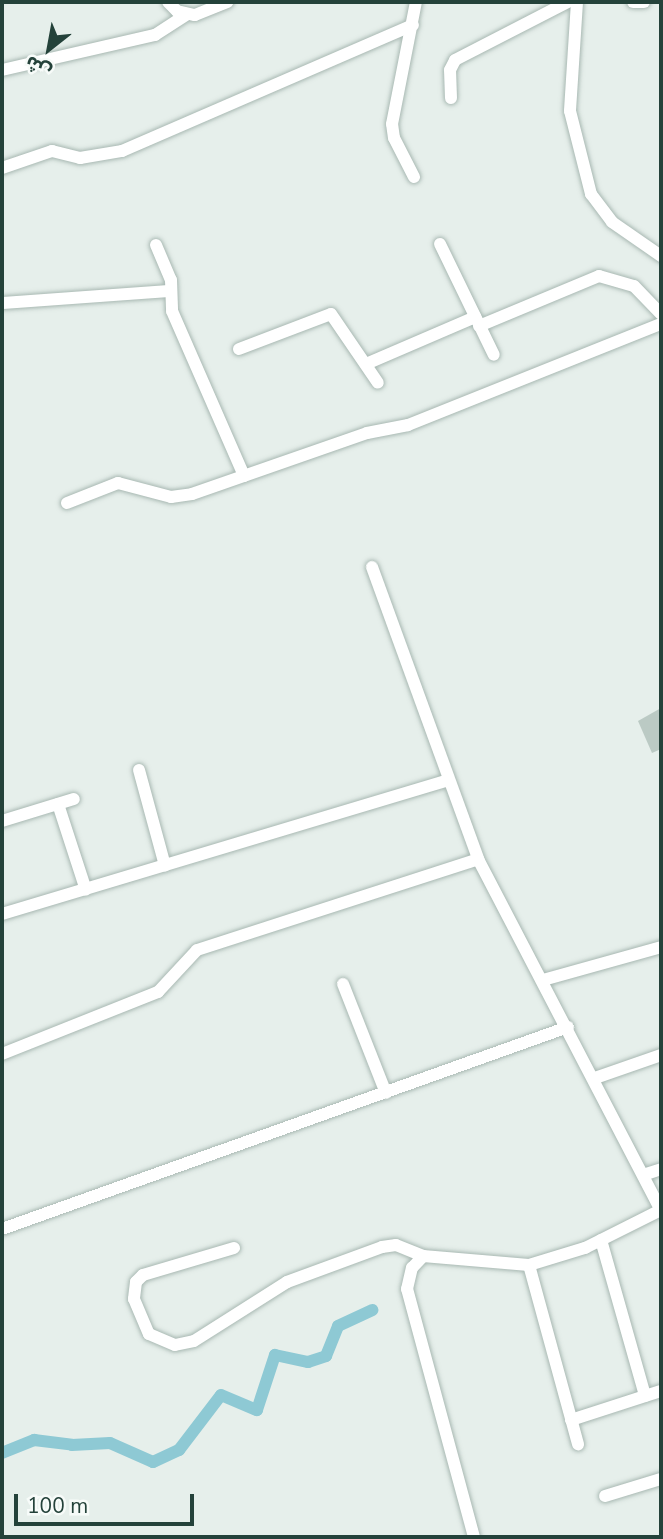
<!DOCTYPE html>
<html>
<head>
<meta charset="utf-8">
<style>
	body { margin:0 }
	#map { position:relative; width:663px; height:1539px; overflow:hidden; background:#e6efeb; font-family:"Nunito Sans","Noto Sans Arabic",sans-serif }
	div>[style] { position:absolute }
	.canal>* { height:12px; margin:-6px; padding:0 6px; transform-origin:6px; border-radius:6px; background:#8ec9d4 }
	.building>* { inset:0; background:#bbcac4 }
	.roads { filter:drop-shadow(0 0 2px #a8b8b2) drop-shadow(0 0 2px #a8b8b2) }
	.minor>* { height:12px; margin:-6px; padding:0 6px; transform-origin:6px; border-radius:6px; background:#fff }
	span { translate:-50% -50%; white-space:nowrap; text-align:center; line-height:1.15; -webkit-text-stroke:6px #f7fbf9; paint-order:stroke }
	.frame { position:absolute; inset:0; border:4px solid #24423a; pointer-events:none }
	.north { position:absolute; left:14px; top:14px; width:70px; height:70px; -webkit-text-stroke:5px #f7fbf9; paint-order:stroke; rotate:211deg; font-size:19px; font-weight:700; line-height:28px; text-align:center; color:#24423a }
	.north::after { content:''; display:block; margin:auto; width:24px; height:32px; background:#24423a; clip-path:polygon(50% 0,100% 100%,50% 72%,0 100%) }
	.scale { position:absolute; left:14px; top:1494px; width:180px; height:32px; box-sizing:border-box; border:4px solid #24423a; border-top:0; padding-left:9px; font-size:21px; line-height:24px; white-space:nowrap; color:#24423a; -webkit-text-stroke:5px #f7fbf9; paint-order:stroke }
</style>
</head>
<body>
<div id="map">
	<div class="canal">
		<div style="left:2px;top:1453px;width:35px;rotate:-22deg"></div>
		<div style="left:34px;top:1440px;width:38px;rotate:7deg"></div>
		<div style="left:72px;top:1445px;width:38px;rotate:-3deg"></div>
		<div style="left:110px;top:1443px;width:47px;rotate:23.8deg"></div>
		<div style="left:153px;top:1462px;width:29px;rotate:-25deg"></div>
		<div style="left:179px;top:1450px;width:69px;rotate:-52.6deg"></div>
		<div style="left:221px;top:1395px;width:39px;rotate:23deg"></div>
		<div style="left:257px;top:1410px;width:58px;rotate:-71.9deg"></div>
		<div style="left:275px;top:1355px;width:34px;rotate:12deg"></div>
		<div style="left:308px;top:1362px;width:19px;rotate:-18deg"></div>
		<div style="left:326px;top:1356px;width:32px;rotate:-68deg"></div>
		<div style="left:338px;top:1326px;width:38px;rotate:-25deg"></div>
	</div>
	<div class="building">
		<div style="clip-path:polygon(661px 708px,661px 749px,652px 753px,638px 721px)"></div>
	</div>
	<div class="roads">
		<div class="minor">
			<div style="left:168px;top:2px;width:13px;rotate:45deg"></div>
			<div style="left:177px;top:11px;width:18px;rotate:13deg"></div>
			<div style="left:195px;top:15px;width:35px;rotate:-22deg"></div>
			<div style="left:577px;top:2px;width:109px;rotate:93.7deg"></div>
			<div style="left:570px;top:111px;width:86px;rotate:75.8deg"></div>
			<div style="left:591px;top:194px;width:35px;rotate:53deg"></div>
			<div style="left:612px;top:222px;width:60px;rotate:34.8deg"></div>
			<div style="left:633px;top:2px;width:11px"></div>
			<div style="left:2px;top:70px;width:157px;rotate:-12.9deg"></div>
			<div style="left:155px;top:35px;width:37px;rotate:-33deg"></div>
			<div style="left:451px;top:98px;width:28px;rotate:-92deg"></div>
			<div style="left:450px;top:70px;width:11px;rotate:-63deg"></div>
			<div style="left:455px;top:60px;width:127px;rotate:-27.2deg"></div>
			<div style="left:2px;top:168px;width:53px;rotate:-18.8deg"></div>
			<div style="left:52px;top:151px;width:29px;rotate:14deg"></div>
			<div style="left:80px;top:158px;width:43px;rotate:-9.5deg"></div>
			<div style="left:122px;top:151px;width:317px;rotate:-23.4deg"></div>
			<div style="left:414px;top:177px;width:44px;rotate:-117.1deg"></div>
			<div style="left:394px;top:138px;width:14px;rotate:-98deg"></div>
			<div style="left:392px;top:124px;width:124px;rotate:-78.9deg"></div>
			<div style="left:440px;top:244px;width:123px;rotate:64.1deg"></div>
			<div style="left:156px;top:245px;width:38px;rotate:67deg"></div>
			<div style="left:171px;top:280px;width:31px;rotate:88deg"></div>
			<div style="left:172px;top:311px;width:180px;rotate:66.4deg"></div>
			<div style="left:2px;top:303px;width:168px;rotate:-4.1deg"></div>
			<div style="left:479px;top:326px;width:130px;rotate:-22.6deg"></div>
			<div style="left:599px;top:276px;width:36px;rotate:16deg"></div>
			<div style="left:634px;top:286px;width:39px;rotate:46deg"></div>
			<div style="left:239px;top:349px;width:98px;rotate:-20.8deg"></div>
			<div style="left:331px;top:314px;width:83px;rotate:55.7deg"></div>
			<div style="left:366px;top:364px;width:119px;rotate:-23.3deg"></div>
			<div style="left:67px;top:503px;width:55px;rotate:-21.4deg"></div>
			<div style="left:118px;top:483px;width:55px;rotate:14.8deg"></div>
			<div style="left:171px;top:497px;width:21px;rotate:-8deg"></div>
			<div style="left:192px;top:494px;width:185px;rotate:-19.2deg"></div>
			<div style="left:367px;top:433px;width:42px;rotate:-11deg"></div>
			<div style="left:408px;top:425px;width:272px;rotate:-21.8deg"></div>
			<div style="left:372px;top:567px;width:311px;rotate:70deg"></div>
			<div style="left:478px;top:859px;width:397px;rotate:62.5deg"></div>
			<div style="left:139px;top:770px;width:99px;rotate:74.8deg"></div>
			<div style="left:58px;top:804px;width:90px;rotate:72deg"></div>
			<div style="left:2px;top:821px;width:75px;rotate:-17deg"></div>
			<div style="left:2px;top:914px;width:463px;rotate:-16.7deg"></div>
			<div style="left:543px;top:980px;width:123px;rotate:-15.6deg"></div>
			<div style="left:343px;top:984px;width:117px;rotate:68.5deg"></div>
			<div style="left:2px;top:1054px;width:168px;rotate:-21.7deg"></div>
			<div style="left:158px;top:992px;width:57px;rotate:-47.1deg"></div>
			<div style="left:197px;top:950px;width:295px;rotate:-17.9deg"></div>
			<div style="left:595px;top:1078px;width:70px;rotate:-19.2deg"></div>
			<div style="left:643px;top:1175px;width:19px;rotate:-18deg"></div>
			<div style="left:2px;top:1229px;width:601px;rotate:-19.64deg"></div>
			<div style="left:601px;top:1240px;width:162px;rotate:74.2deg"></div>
			<div style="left:234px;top:1248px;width:95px;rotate:163.5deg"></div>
			<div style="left:143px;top:1275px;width:10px;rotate:135deg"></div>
			<div style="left:136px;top:1282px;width:17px;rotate:97deg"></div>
			<div style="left:134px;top:1299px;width:38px;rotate:67deg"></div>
			<div style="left:149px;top:1334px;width:28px;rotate:23deg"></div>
			<div style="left:175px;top:1345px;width:19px;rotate:-12deg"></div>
			<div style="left:194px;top:1341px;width:110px;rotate:-32.4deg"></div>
			<div style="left:287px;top:1282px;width:101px;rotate:-20.2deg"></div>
			<div style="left:382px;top:1247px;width:14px;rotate:-8deg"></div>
			<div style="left:396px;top:1245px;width:29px;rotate:22deg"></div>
			<div style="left:529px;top:1265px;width:186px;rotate:74.7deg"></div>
			<div style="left:571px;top:1420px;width:95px;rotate:-17.9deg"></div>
			<div style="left:605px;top:1496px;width:59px;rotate:-16.9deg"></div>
			<div style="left:474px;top:1537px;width:257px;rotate:-105.1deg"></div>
			<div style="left:407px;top:1289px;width:22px;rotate:-77deg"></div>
			<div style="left:412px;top:1268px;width:16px;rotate:-47deg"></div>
			<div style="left:423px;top:1256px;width:106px;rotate:4.9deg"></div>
			<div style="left:529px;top:1265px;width:59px;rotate:-16.9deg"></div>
			<div style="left:585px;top:1248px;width:85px;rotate:-26.6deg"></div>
		</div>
	</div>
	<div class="frame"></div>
	<div class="north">ش</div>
	<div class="scale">100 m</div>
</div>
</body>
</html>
